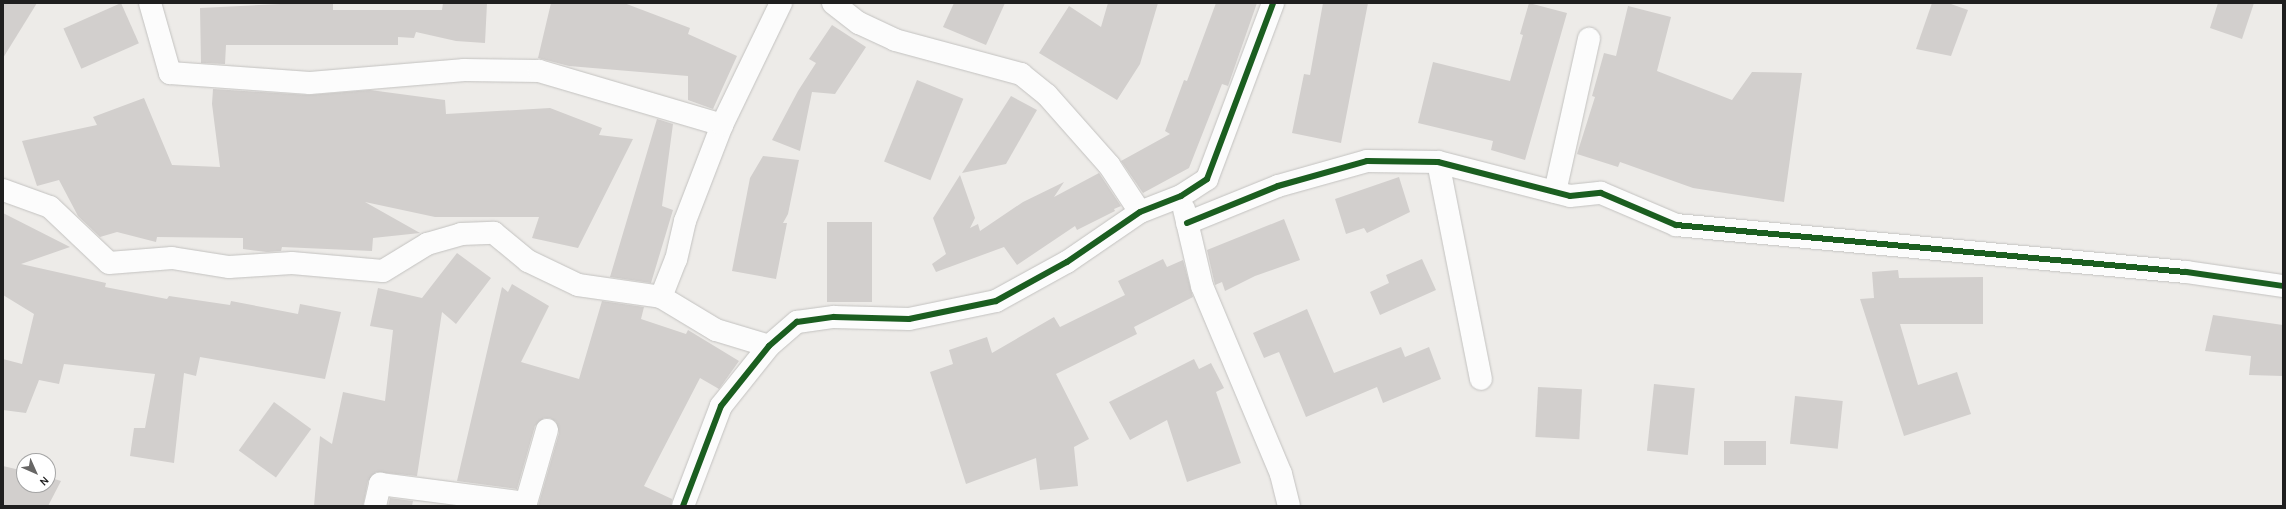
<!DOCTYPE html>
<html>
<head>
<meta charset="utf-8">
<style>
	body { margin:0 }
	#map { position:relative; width:2286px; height:509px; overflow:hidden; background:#edebe8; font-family:Karla,sans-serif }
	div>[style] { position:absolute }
	.building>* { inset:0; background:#d2cfcd; transform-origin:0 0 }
	.roads { filter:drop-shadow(0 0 1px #c3c2c0) drop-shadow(0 0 1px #c3c2c0) }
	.minor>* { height:22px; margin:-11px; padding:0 11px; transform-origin:11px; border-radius:11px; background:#fcfcfc }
	.cycleway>* { height:6px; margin:-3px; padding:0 3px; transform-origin:3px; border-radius:3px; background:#1b5e20 }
	span { translate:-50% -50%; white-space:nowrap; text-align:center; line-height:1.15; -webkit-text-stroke:3px #fff; paint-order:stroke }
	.frame { position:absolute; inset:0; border:4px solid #1f1f1f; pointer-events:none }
	.north { position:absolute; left:16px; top:453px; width:40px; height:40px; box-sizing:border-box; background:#fff; border:1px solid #a5a5a5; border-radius:50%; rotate:135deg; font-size:11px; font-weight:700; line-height:16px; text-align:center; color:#1f1f1f }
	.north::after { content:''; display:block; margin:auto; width:14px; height:18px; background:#676665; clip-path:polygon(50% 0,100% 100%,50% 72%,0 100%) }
</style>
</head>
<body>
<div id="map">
	<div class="building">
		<div style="clip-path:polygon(3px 3px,37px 3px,3px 58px)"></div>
		<div style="left:121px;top:3px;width:44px;height:63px;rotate:66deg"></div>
		<div style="clip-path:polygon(301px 3px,333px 3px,333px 10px,442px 10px,443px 3px,487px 3px,485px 43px,456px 41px,416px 32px,414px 38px,398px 37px,398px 45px,226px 45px,225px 64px,201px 63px,200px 8px)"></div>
		<div style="clip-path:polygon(551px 3px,624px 3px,690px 28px,688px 34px,737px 56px,713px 109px,688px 100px,688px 76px,569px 66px,538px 58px)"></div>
		<div style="clip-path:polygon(954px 3px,1005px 3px,986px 45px,943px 27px)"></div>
		<div style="clip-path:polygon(1108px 3px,1158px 3px,1140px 64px,1117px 100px,1039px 53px,1069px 6px,1101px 27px)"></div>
		<div style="clip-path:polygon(1216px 3px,1257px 3px,1228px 86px,1222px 84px,1189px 168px,1143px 193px,1121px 161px,1170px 134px,1165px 131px,1184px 80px,1187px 81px)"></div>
		<div style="clip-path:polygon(1323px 3px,1368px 3px,1341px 143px,1292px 133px,1304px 74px,1310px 75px)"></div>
		<div style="clip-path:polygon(1529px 3px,1567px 13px,1525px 160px,1491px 150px,1493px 141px,1418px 123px,1433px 62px,1510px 81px,1523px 35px,1520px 34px)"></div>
		<div style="clip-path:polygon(1932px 3px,1948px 3px,1968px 10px,1951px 56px,1916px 49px)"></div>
		<div style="clip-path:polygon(2218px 3px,2254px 3px,2242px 39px,2210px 28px)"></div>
		<div style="clip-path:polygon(1628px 6px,1671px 17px,1657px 71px,1732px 100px,1752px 72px,1802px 73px,1784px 202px,1693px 188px,1620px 162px,1618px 167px,1577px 154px,1595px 97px,1592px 96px,1604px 53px,1616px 56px)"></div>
		<div style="clip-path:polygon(832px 25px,866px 47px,835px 94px,812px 92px,800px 151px,772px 140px,798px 91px,816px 63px,809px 59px)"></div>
		<div style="left:917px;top:80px;width:50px;height:88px;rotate:22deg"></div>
		<div style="clip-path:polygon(213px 89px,309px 95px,370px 90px,445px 100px,446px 114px,550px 108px,602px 128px,599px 135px,633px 139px,578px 248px,532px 238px,539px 217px,435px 217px,365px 202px,420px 233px,373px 238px,372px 251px,282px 247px,281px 251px,267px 252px,243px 249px,243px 238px,157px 237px,156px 242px,117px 232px,100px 237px,78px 216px,59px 180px,37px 186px,22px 141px,97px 125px,93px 117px,144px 98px,172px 165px,220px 167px,212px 104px)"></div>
		<div style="clip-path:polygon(1011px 96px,1037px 110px,1006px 164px,962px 173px)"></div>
		<div style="clip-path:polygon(657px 119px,673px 124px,662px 206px,673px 210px,651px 283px,610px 277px)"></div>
		<div style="clip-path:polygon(763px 156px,799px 160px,788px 214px,783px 223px,787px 223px,776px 279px,732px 271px,750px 178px)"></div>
		<div style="clip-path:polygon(1099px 173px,1121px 206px,1114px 209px,1115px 211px,1077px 230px,1075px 226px,1017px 265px,1004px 247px,936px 272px,932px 264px,946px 254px,933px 218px,960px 175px,975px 218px,970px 228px,978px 224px,980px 231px,1023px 202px,1064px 182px,1054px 197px)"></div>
		<div style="clip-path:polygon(1399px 177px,1410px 212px,1367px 233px,1364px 228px,1346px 234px,1335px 199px)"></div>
		<div style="clip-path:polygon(3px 213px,70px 247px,21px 264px,106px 283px,105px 287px,167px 299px,169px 296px,230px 305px,231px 301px,298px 314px,300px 304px,341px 312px,325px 379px,200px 357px,196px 376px,184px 373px,174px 463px,130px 456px,134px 428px,145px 428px,155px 374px,64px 364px,59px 384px,39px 380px,26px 413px,3px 410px,3px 359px,22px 364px,34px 314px,3px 295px)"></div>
		<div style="clip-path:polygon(1284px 219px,1300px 260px,1255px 276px,1225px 291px,1222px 282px,1215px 285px,1207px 250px)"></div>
		<div style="left:827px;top:222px;width:45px;height:80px"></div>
		<div style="clip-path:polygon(457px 253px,491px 278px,456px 324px,442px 312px,417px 476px,376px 472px,368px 481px,363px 506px,314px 506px,320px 436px,332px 444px,343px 392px,385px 401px,393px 330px,370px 326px,378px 288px,422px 298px)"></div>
		<div style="clip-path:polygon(1163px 259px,1167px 267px,1183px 260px,1193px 297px,1134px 327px,1137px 334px,1056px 374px,1089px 439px,1074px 447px,1078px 486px,1040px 490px,1036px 458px,966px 484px,930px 372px,953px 364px,949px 350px,987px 337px,992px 353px,1054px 317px,1060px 327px,1125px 295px,1118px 281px)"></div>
		<div style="clip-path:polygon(1422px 259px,1436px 290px,1380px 315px,1370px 292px,1389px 283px,1386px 275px)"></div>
		<div style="clip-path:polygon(1898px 270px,1899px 278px,1983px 277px,1983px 324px,1900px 324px,1918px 385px,1957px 372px,1971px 414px,1904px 436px,1860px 299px,1874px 298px,1872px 272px)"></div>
		<div style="clip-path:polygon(512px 284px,549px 306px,521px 362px,579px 379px,602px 301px,644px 307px,641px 319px,686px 334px,688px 330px,739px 361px,719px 389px,700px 378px,644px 486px,672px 499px,671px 506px,538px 506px,559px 433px,556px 422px,550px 418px,544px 418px,535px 426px,517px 489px,457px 481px,502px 287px,508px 292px)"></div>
		<div style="clip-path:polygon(1307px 309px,1334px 373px,1401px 347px,1405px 357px,1429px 347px,1441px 379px,1383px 403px,1377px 387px,1306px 417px,1279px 352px,1264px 358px,1253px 333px)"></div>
		<div style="clip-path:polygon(2213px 315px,2283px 325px,2283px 376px,2249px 375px,2251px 356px,2205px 351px)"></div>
		<div style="clip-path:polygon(1194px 359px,1199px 369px,1211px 363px,1224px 388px,1216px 392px,1241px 463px,1187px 482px,1167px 420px,1130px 440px,1109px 402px)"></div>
		<div style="left:1654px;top:384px;width:41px;height:67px;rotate:6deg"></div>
		<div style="left:1538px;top:387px;width:44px;height:50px;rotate:3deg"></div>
		<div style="left:1795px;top:396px;width:48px;height:48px;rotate:6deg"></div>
		<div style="left:274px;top:402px;width:46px;height:60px;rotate:36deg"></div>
		<div style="left:1766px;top:441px;width:24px;height:42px;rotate:90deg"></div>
		<div style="clip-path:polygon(3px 466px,24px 471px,24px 485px,48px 485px,48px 477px,61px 481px,48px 506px,3px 506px)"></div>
		<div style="clip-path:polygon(390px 498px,413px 501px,412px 506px,388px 506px)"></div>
	</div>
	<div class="roads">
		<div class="minor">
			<div style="left:150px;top:3px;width:73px;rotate:74.1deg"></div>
			<div style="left:170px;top:73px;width:140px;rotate:4.1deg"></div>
			<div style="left:310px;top:83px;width:155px;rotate:-4.8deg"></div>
			<div style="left:464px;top:70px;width:75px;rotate:0.8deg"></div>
			<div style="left:539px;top:71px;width:191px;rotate:16.4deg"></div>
			<div style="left:722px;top:125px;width:103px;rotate:111.1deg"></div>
			<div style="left:685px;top:221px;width:39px;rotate:103deg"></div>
			<div style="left:676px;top:259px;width:41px;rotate:111.5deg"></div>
			<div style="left:833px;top:3px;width:33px;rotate:38deg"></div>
			<div style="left:859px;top:23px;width:40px;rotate:25deg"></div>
			<div style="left:895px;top:40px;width:131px;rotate:15.1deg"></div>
			<div style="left:1021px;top:74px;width:33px;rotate:39deg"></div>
			<div style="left:1047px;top:95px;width:94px;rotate:48.5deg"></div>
			<div style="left:1109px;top:165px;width:56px;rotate:56.6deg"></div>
			<div style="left:722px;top:125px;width:136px;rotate:-64.2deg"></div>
			<div style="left:1438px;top:162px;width:221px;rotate:78.8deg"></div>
			<div style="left:3px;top:190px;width:50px;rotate:19.9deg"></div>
			<div style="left:50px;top:207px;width:81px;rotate:43.5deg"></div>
			<div style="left:109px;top:263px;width:63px;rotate:-4.5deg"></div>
			<div style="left:172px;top:258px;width:58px;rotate:9deg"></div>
			<div style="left:229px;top:267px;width:63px;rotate:-3.6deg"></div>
			<div style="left:292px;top:263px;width:91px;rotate:5deg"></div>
			<div style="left:383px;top:271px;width:52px;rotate:-31.5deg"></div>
			<div style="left:427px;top:244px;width:35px;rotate:-16deg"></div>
			<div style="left:461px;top:234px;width:33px;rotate:-2deg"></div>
			<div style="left:494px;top:233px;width:44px;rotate:39.5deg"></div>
			<div style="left:528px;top:261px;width:55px;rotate:25.6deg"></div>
			<div style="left:578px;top:285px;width:84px;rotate:8.2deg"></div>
			<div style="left:661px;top:297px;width:64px;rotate:31deg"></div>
			<div style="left:716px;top:330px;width:55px;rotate:16.8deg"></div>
			<div style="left:1555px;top:192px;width:157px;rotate:-77.5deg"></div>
			<div style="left:1184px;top:209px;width:79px;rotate:76.8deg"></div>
			<div style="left:1202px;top:286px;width:204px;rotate:67.2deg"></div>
			<div style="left:1281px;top:474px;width:33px;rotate:76deg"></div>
			<div style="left:1187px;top:223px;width:98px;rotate:-22.1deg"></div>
			<div style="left:1278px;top:186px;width:92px;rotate:-15.7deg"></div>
			<div style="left:1367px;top:161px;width:71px;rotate:0.8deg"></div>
			<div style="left:1438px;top:162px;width:136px;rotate:14.4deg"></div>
			<div style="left:1570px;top:196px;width:31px;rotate:-6deg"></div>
			<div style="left:1601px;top:193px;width:82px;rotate:23.1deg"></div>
			<div style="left:1676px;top:225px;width:512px;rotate:5.27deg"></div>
			<div style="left:2186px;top:272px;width:98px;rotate:8.2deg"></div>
			<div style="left:375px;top:506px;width:23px;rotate:-77deg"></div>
			<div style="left:380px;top:484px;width:147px;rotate:7.4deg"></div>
			<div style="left:526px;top:503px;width:76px;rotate:-74deg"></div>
			<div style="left:683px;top:506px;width:107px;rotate:-69.2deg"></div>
			<div style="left:721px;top:406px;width:77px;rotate:-51.3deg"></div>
			<div style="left:769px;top:346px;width:37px;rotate:-41deg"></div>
			<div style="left:797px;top:322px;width:37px;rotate:-8deg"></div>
			<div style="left:834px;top:317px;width:75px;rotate:1.5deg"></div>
			<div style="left:909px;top:319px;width:89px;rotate:-11.7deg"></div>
			<div style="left:996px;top:301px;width:81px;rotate:-28.8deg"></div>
			<div style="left:1067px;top:262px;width:88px;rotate:-34.4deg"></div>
			<div style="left:1140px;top:212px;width:44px;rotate:-21.3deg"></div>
			<div style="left:1181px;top:196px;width:31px;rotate:-33deg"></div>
			<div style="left:1207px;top:179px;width:188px;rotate:-69.4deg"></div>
		</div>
	</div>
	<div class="cycleway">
		<div style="left:1187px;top:223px;width:98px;rotate:-22.1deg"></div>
		<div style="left:1278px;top:186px;width:92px;rotate:-15.7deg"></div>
		<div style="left:1367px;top:161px;width:71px;rotate:0.8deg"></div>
		<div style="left:1438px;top:162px;width:136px;rotate:14.4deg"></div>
		<div style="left:1570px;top:196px;width:31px;rotate:-6deg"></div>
		<div style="left:1601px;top:193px;width:82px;rotate:23.1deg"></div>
		<div style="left:1676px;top:225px;width:512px;rotate:5.27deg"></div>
		<div style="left:2186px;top:272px;width:98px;rotate:8.2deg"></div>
		<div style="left:683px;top:506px;width:107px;rotate:-69.2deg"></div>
		<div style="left:721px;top:406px;width:77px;rotate:-51.3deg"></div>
		<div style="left:769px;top:346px;width:37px;rotate:-41deg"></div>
		<div style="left:797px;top:322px;width:37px;rotate:-8deg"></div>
		<div style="left:834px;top:317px;width:75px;rotate:1.5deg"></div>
		<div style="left:909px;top:319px;width:89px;rotate:-11.7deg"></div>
		<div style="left:996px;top:301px;width:81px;rotate:-28.8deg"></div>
		<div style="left:1067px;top:262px;width:88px;rotate:-34.4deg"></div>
		<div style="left:1140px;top:212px;width:44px;rotate:-21.3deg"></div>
		<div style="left:1181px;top:196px;width:31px;rotate:-33deg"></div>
		<div style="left:1207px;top:179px;width:188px;rotate:-69.4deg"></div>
	</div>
	<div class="frame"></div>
	<div class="north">N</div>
</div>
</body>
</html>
